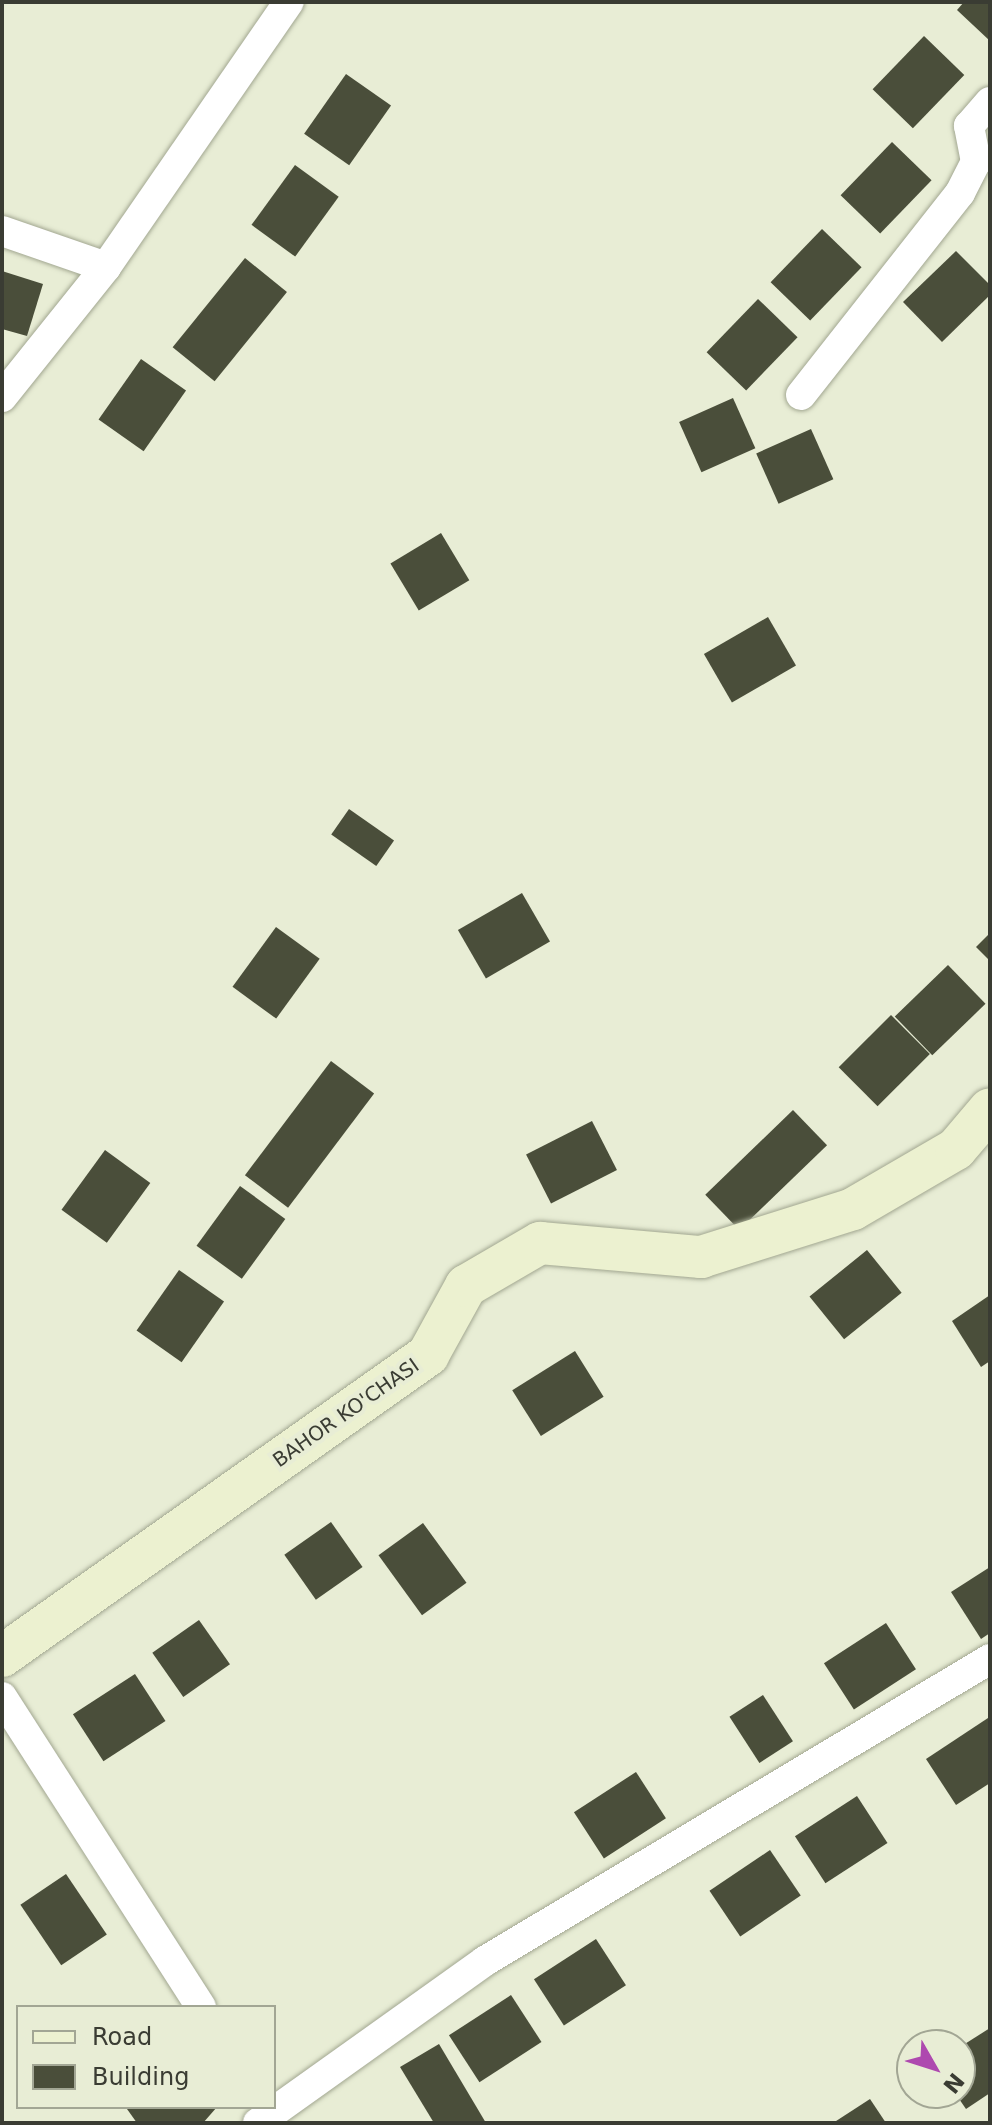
<!DOCTYPE html>
<html>
<head>
<meta charset="utf-8">
<style>
	body { margin:0 }
	#map { position:relative; width:992px; height:2125px; overflow:hidden; background:#e8edd5; font-family:"DejaVu Sans",sans-serif }
	div>[style] { position:absolute }
	.building>* { inset:0; background:#4a4e3a; transform-origin:0 0 }
	.roads { filter:drop-shadow(0 0 2px #a2a791) drop-shadow(0 0 2px #a2a791) }
	.street>* { height:30px; margin:-15px; padding:0 15px; transform-origin:15px; border-radius:15px; background:#fff }
	.secondary>* { height:42px; margin:-21px; padding:0 21px; transform-origin:21px; border-radius:21px; background:#ecf1d0 }
	span { translate:-50% -50%; white-space:nowrap; text-align:center; line-height:1.15; -webkit-text-stroke:8px #e8edd5; paint-order:stroke }
	.street-label { font-size:20px; color:#3a3c33 }
	.frame { position:absolute; inset:0; border:4px solid #3a3c33; pointer-events:none }
	.legend { position:absolute; left:16px; top:2005px; width:260px; height:104px; box-sizing:border-box; background:#e8edd5; border:2px solid #a2a694; margin:0; padding:10px 14px; list-style:none; font-size:24px; color:#3a3c33 }
	.legend li { display:flex; align-items:center; gap:16px; height:40px }
	.legend b { width:40px; border:2px solid #a2a694 }
	.north { position:absolute; left:896px; top:2029px; width:80px; height:80px; box-sizing:border-box; background:#e8edd5; border:2px solid #a2a694; border-radius:50%; rotate:129deg; font-size:22px; font-weight:700; line-height:32px; text-align:center; color:#3a3c33 }
	.north::after { content:''; display:block; margin:auto; width:28px; height:36px; background:#ae49af; clip-path:polygon(50% 0,100% 100%,50% 72%,0 100%) }
</style>
</head>
<body>
<div id="map">
	<div class="building">
		<div style="clip-path:polygon(964px 2px,990px 2px,990px 41px,957px 10px)"></div>
		<div style="left:924px;top:36px;width:56px;height:74px;rotate:44deg"></div>
		<div style="left:346px;top:74px;width:55px;height:73px;rotate:35deg"></div>
		<div style="left:892px;top:142px;width:55px;height:74px;rotate:44deg"></div>
		<div style="left:295px;top:165px;width:54px;height:74px;rotate:36deg"></div>
		<div style="left:822px;top:229px;width:55px;height:74px;rotate:44deg"></div>
		<div style="clip-path:polygon(956px 251px,990px 285px,990px 295px,942px 342px,903px 302px)"></div>
		<div style="left:245px;top:258px;width:54px;height:115px;rotate:39deg"></div>
		<div style="clip-path:polygon(2px 271px,43px 284px,27px 336px,2px 329px)"></div>
		<div style="left:758px;top:299px;width:55px;height:74px;rotate:44deg"></div>
		<div style="left:141px;top:359px;width:55px;height:74px;rotate:35deg"></div>
		<div style="left:733px;top:398px;width:55px;height:59px;rotate:66deg"></div>
		<div style="left:811px;top:429px;width:55px;height:60px;rotate:66deg"></div>
		<div style="left:441px;top:533px;width:55px;height:59px;rotate:59deg"></div>
		<div style="left:768px;top:617px;width:56px;height:74px;rotate:60deg"></div>
		<div style="left:349px;top:809px;width:55px;height:31px;rotate:35deg"></div>
		<div style="left:522px;top:893px;width:56px;height:74px;rotate:60deg"></div>
		<div style="left:276px;top:927px;width:54px;height:74px;rotate:36deg"></div>
		<div style="clip-path:polygon(990px 933px,990px 961px,976px 947px)"></div>
		<div style="left:948px;top:965px;width:54px;height:74px;rotate:46deg"></div>
		<div style="left:891px;top:1015px;width:55px;height:74px;rotate:45deg"></div>
		<div style="left:331px;top:1061px;width:54px;height:143px;rotate:37deg"></div>
		<div style="left:793px;top:1110px;width:49px;height:122px;rotate:46deg"></div>
		<div style="left:592px;top:1121px;width:55px;height:74px;rotate:63deg"></div>
		<div style="left:105px;top:1150px;width:56px;height:74px;rotate:36deg"></div>
		<div style="left:240px;top:1186px;width:56px;height:74px;rotate:36deg"></div>
		<div style="left:867px;top:1250px;width:55px;height:74px;rotate:51deg"></div>
		<div style="left:179px;top:1270px;width:55px;height:74px;rotate:35deg"></div>
		<div style="clip-path:polygon(990px 1295px,990px 1361px,981px 1367px,952px 1321px)"></div>
		<div style="left:575px;top:1351px;width:54px;height:74px;rotate:58deg"></div>
		<div style="left:331px;top:1522px;width:55px;height:57px;rotate:55deg"></div>
		<div style="left:423px;top:1523px;width:74px;height:55px;rotate:54deg"></div>
		<div style="clip-path:polygon(990px 1567px,990px 1633px,981px 1639px,951px 1592px)"></div>
		<div style="left:199px;top:1620px;width:54px;height:57px;rotate:55deg"></div>
		<div style="left:886px;top:1623px;width:55px;height:74px;rotate:57deg"></div>
		<div style="left:135px;top:1674px;width:56px;height:74px;rotate:57deg"></div>
		<div style="left:763px;top:1695px;width:55px;height:40px;rotate:57deg"></div>
		<div style="clip-path:polygon(988px 1718px,990px 1783px,956px 1805px,926px 1759px)"></div>
		<div style="left:636px;top:1772px;width:55px;height:74px;rotate:57deg"></div>
		<div style="left:857px;top:1796px;width:56px;height:74px;rotate:57deg"></div>
		<div style="left:770px;top:1850px;width:55px;height:73px;rotate:56deg"></div>
		<div style="left:66px;top:1874px;width:73px;height:55px;rotate:56deg"></div>
		<div style="left:596px;top:1939px;width:55px;height:74px;rotate:57deg"></div>
		<div style="left:511px;top:1995px;width:56px;height:74px;rotate:57deg"></div>
		<div style="clip-path:polygon(990px 2028px,990px 2093px,966px 2109px,955px 2093px,960px 2047px)"></div>
		<div style="clip-path:polygon(439px 2044px,486px 2123px,434px 2123px,400px 2067px)"></div>
		<div style="clip-path:polygon(870px 2099px,886px 2123px,833px 2123px)"></div>
		<div style="clip-path:polygon(217px 2107px,203px 2123px,137px 2123px,127px 2109px)"></div>
	</div>
	<div class="roads">
		<div class="street">
			<div style="left:2px;top:231px;width:110px;rotate:19.1deg"></div>
			<div style="left:801px;top:395px;width:257px;rotate:-51.8deg"></div>
			<div style="left:960px;top:193px;width:35px;rotate:-63deg"></div>
			<div style="left:976px;top:162px;width:37px;rotate:-101deg"></div>
			<div style="left:969px;top:126px;width:32px;rotate:-49deg"></div>
			<div style="left:2px;top:397px;width:166px;rotate:-51.3deg"></div>
			<div style="left:106px;top:267px;width:322px;rotate:-55.4deg"></div>
			<div style="left:2px;top:1697px;width:368px;rotate:57.3deg"></div>
			<div style="left:258px;top:2123px;width:279px;rotate:-35.5deg"></div>
			<div style="left:485px;top:1961px;width:588px;rotate:-30.88deg"></div>
		</div>
		<div class="secondary">
			<div style="left:2px;top:1656px;width:522px;rotate:-35.24deg"></div>
			<div style="left:428px;top:1355px;width:79px;rotate:-61.2deg"></div>
			<div style="left:466px;top:1286px;width:86px;rotate:-30.2deg"></div>
			<div style="left:540px;top:1243px;width:162px;rotate:5deg"></div>
			<div style="left:701px;top:1257px;width:159px;rotate:-17.5deg"></div>
			<div style="left:853px;top:1209px;width:119px;rotate:-30.2deg"></div>
			<div style="left:956px;top:1149px;width:52px;rotate:-49.6deg"></div>
		</div>
	</div>
	<div class="street-label">
		<span style="left:346px;top:1413px;rotate:-35deg">BAHOR KO'CHASI</span>
	</div>
	<div class="frame"></div>
	<ul class="legend">
	<li><b style="height:10px;background:#ecf1d0"></b>Road</li>
	<li><b style="height:22px;background:#4a4e3a"></b>Building</li>
	</ul>
	<div class="north">N</div>
</div>
</body>
</html>
